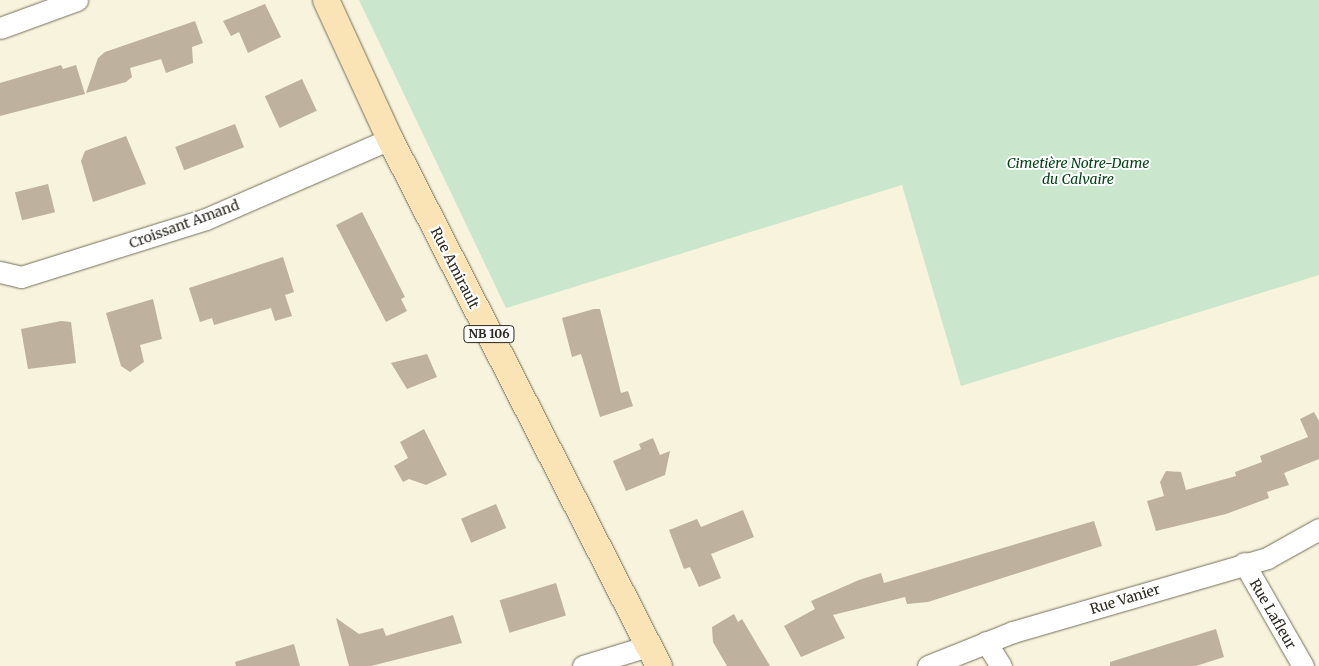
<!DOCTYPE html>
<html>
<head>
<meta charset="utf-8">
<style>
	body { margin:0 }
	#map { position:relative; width:1319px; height:666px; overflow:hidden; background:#f7f3dc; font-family:Merriweather,serif }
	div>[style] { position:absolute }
	.green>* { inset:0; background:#cae6cc }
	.building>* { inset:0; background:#beb19d; transform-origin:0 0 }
	.roads { filter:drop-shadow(0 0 1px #74705c) drop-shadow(0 0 1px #74705c) }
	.minor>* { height:21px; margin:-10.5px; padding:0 10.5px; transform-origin:10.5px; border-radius:10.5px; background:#fff }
	.major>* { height:26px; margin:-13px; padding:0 13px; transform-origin:13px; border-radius:13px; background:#fae4b5 }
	span { translate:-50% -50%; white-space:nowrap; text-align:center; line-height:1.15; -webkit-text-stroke:4px #fff; paint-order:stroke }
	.shield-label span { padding:1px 4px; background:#fff; border:1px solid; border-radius:4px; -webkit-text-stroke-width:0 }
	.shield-label { font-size:12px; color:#2b2920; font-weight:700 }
	.park-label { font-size:14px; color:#024314; font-style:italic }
	.street-label { font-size:14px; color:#2b2920 }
</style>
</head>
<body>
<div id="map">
	<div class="green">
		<div style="clip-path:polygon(359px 0,1319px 0,1319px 275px,961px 386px,902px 185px,506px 308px)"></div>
	</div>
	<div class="building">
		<div style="clip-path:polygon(265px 4px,281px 37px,248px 53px,239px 32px,231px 36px,223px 21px)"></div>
		<div style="clip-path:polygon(195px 21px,203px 43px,192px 47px,193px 63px,166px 73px,161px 59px,130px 68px,132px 77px,126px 82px,86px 93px,98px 58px,105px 52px)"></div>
		<div style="clip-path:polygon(61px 65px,63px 69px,76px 65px,85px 94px,0 116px,0 83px)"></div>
		<div style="left:302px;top:79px;width:35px;height:41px;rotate:65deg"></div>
		<div style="left:235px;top:124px;width:25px;height:64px;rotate:69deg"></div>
		<div style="clip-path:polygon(126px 136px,146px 184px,93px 202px,81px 161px,85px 151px)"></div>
		<div style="left:48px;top:184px;width:29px;height:34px;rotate:76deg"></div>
		<div style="clip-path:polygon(362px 212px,405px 297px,401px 299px,407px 311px,386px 322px,336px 225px)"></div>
		<div style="clip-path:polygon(283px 257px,294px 292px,285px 295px,292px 316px,275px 321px,271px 308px,214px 325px,212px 318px,200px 322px,189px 288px)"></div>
		<div style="clip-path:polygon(153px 299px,162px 339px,140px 345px,144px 362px,130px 372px,121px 366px,106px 313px)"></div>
		<div style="clip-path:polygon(594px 309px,600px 309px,621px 393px,628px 391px,633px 406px,600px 417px,581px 354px,572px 357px,562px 318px)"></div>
		<div style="clip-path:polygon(61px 321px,71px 322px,76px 363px,28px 369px,21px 329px)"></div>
		<div style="clip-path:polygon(427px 354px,437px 377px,407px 389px,391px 363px)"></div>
		<div style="clip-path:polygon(1314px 412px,1319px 421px,1319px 459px,1284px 473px,1289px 485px,1267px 492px,1269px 498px,1226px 514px,1156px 531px,1147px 501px,1164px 496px,1160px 482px,1166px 471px,1181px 472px,1186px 490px,1236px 476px,1235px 472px,1262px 462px,1260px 456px,1308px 437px,1300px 419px)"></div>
		<div style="clip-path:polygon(424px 429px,447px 475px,426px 485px,409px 479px,403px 482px,394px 466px,408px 458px,400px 442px)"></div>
		<div style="clip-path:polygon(653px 438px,660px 455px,670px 451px,665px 475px,626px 491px,613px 461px,641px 449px,639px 444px)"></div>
		<div style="left:496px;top:504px;width:26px;height:38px;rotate:67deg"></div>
		<div style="clip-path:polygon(743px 510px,754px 537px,711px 554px,721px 578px,699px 587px,690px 567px,684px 569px,669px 530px,697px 519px,701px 527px)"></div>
		<div style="clip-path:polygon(1094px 521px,1102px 546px,928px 602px,907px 604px,905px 597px,833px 615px,845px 638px,801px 657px,784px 626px,815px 609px,811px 601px,859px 580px,881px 573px,884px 583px)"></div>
		<div style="left:556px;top:583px;width:34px;height:59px;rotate:73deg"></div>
		<div style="clip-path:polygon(734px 614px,738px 622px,742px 619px,770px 666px,727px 666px,713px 642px,712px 627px)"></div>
		<div style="clip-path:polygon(453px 615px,462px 643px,371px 666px,349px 666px,336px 618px,359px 634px,383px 628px,386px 636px)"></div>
		<div style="clip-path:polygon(1216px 629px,1224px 657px,1196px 666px,1110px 666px,1110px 662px)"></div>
		<div style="clip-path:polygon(294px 644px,300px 666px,236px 666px,235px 662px)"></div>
	</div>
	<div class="roads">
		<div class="minor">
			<div style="left:0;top:28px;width:82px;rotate:-20deg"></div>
			<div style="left:0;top:272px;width:22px;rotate:13deg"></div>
			<div style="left:21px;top:277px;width:194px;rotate:-17.4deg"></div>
			<div style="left:206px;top:219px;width:201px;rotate:-23.5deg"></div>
			<div style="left:1244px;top:563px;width:119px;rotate:60.2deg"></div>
			<div style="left:986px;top:642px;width:28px;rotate:58deg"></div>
			<div style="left:583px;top:666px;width:68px;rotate:-17.1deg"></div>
			<div style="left:928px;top:666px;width:92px;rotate:-21.8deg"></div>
			<div style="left:1013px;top:632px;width:265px;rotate:-16.2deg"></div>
			<div style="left:1267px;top:558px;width:60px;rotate:-29.1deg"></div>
		</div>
		<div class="major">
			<div style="left:326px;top:0;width:153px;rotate:65.3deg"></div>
			<div style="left:390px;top:139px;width:592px;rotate:62.96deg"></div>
		</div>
	</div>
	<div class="shield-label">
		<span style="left:489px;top:334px">NB 106</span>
	</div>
	<div class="park-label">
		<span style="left:1078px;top:171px">Cimetière Notre-Dame<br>du Calvaire</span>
	</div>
	<div class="street-label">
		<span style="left:184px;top:224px;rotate:-20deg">Croissant Amand</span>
		<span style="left:455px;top:268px;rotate:63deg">Rue Amirault</span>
		<span style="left:1125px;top:599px;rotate:-17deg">Rue Vanier</span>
		<span style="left:1273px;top:614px;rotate:60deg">Rue Lafleur</span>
	</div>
</div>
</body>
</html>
